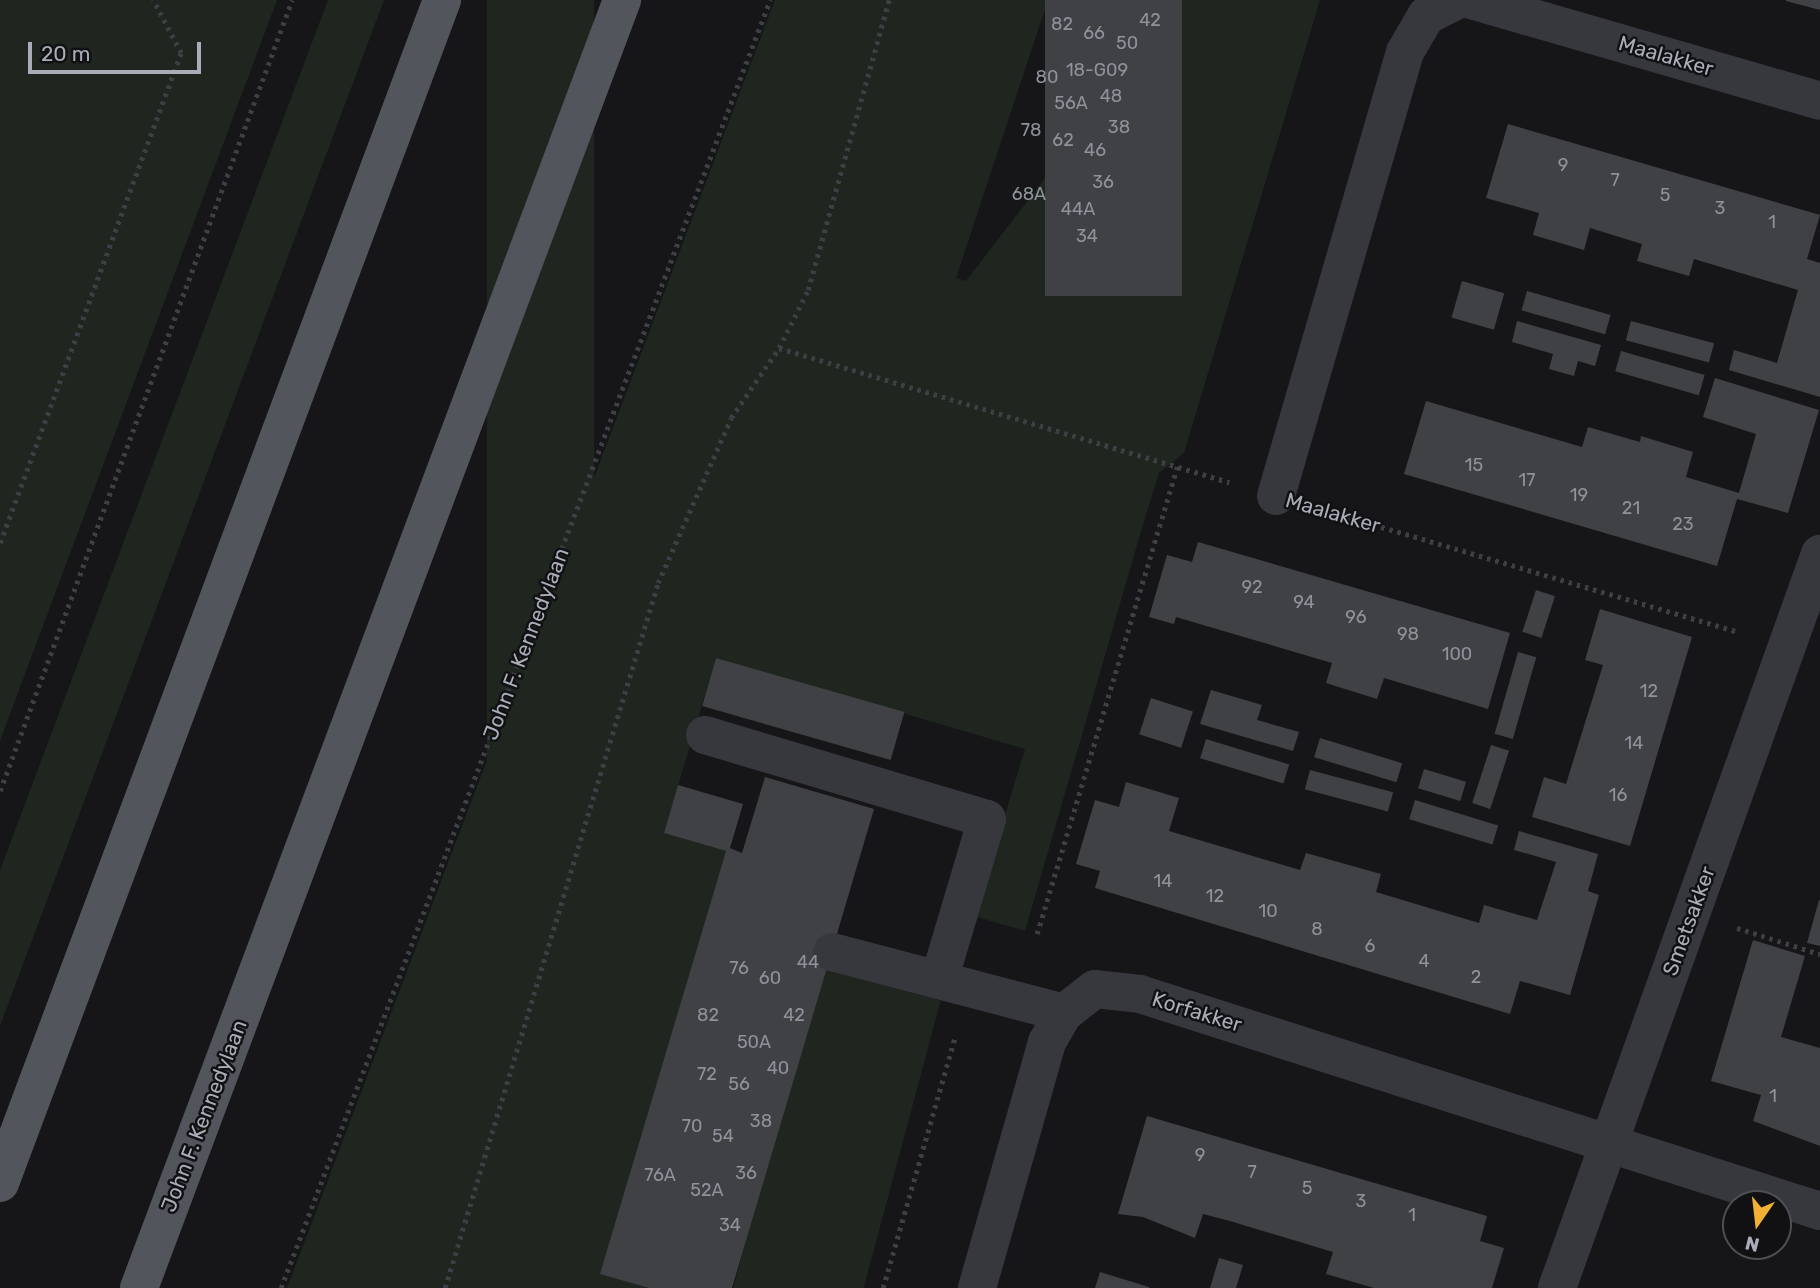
<!DOCTYPE html>
<html>
<head>
<meta charset="utf-8">
<style>
	body { margin:0 }
	#map { position:relative; width:1820px; height:1288px; overflow:hidden; background:#161618; font-family:Rubik,sans-serif }
	div>[style] { position:absolute }
	.green>* { inset:0; background:#1e261f; transform-origin:0 0 }
	.building>* { inset:0; background:#404145; transform-origin:0 0 }
	.path>* { height:4.5px; margin-top:-2.25px; transform-origin:0; background:repeating-linear-gradient(90deg,#3d3f44 0 3.5px,transparent 0 8.5px) }
	.minor>* { height:38px; margin:-19px; padding:0 19px; transform-origin:19px; border-radius:19px; background:#37383d }
	.major>* { height:38px; margin:-19px; padding:0 19px; transform-origin:19px; border-radius:19px; background:#53555c }
	span { translate:-50% -50%; white-space:nowrap; text-align:center; line-height:1.15; -webkit-text-stroke:5px #111113; paint-order:stroke }
	.number-label { font-size:18px; color:#8e929b }
	.number-label span { -webkit-text-stroke-width:0 }
	.street-label { font-size:21px; color:#a8adb8 }
	.north { position:absolute; left:1722px; top:1190px; width:70px; height:70px; box-sizing:border-box; background:#111113; border:2px solid #4d4f55; border-radius:50%; rotate:194deg; font-size:19px; font-weight:700; line-height:28px; text-align:center; color:#a8adb8 }
	.north::after { content:''; display:block; margin:auto; width:24px; height:32px; background:#f2b134; clip-path:polygon(50% 0,100% 100%,50% 72%,0 100%) }
	.scale { position:absolute; left:28px; top:42px; width:173px; height:32px; box-sizing:border-box; border:4px solid #a8adb8; border-top:0; padding-left:9px; font-size:21px; line-height:24px; white-space:nowrap; color:#a8adb8; -webkit-text-stroke:5px #111113; paint-order:stroke }
</style>
</head>
<body>
<div id="map">
	<div class="green">
		<div style="clip-path:polygon(0 0,277px 0,0 741px)"></div>
		<div style="clip-path:polygon(328px 0,384px 0,0 1026px,0 870px)"></div>
		<div style="left:487px;top:0;width:107px;height:1375px"></div>
		<div style="clip-path:polygon(775px 0,1048px 0,956px 278px,966px 281px,1182px 0,1320px 0,1184px 453px,1159px 473px,1142px 528px,1025px 931px,974px 916px,1025px 749px,716px 658px,664px 833px,726px 851px,601px 1274px,649px 1288px,287px 1288px)"></div>
		<div style="left:819px;top:968px;width:126px;height:332px;rotate:15deg"></div>
	</div>
	<div class="building">
		<div style="left:1045px;top:0;width:137px;height:296px"></div>
		<div style="clip-path:polygon(1786px 0,1820px 0,1820px 10px,1786px 1px)"></div>
		<div style="clip-path:polygon(1508px 124px,1820px 215px,1807px 259px,1820px 263px,1820px 397px,1729px 370px,1734px 350px,1777px 363px,1798px 290px,1694px 259px,1689px 276px,1637px 261px,1642px 244px,1590px 228px,1584px 250px,1533px 235px,1539px 213px,1486px 198px)"></div>
		<div style="left:1462px;top:281px;width:44px;height:38px;rotate:16deg"></div>
		<div style="left:1527px;top:291px;width:87px;height:20px;rotate:16deg"></div>
		<div style="clip-path:polygon(1517px 321px,1601px 345px,1595px 366px,1578px 361px,1574px 376px,1549px 369px,1553px 354px,1512px 342px)"></div>
		<div style="left:1631px;top:321px;width:86px;height:20px;rotate:15deg"></div>
		<div style="left:1621px;top:351px;width:87px;height:21px;rotate:16deg"></div>
		<div style="clip-path:polygon(1715px 378px,1819px 410px,1788px 513px,1737px 499px,1717px 566px,1404px 474px,1426px 401px,1582px 447px,1588px 427px,1640px 442px,1641px 436px,1693px 452px,1686px 477px,1739px 493px,1756px 434px,1703px 417px)"></div>
		<div style="clip-path:polygon(1198px 542px,1510px 633px,1488px 709px,1384px 678px,1377px 699px,1326px 683px,1332px 663px,1176px 617px,1174px 624px,1149px 617px,1167px 555px,1192px 562px)"></div>
		<div style="left:1536px;top:590px;width:20px;height:44px;rotate:18deg"></div>
		<div style="clip-path:polygon(1600px 609px,1692px 637px,1630px 846px,1532px 817px,1544px 777px,1566px 784px,1603px 665px,1585px 660px)"></div>
		<div style="left:1518px;top:652px;width:19px;height:85px;rotate:16deg"></div>
		<div style="left:716px;top:658px;width:196px;height:50px;rotate:16deg"></div>
		<div style="clip-path:polygon(1211px 690px,1262px 705px,1257px 720px,1299px 732px,1293px 751px,1200px 724px)"></div>
		<div style="left:1151px;top:698px;width:44px;height:38px;rotate:18deg"></div>
		<div style="left:1320px;top:738px;width:86px;height:20px;rotate:17deg"></div>
		<div style="left:1206px;top:739px;width:87px;height:20px;rotate:17deg"></div>
		<div style="left:1491px;top:745px;width:19px;height:61px;rotate:18deg"></div>
		<div style="left:1424px;top:769px;width:44px;height:20px;rotate:17deg"></div>
		<div style="left:1310px;top:770px;width:86px;height:20px;rotate:15deg"></div>
		<div style="clip-path:polygon(765px 777px,874px 809px,732px 1288px,649px 1288px,600px 1274px,726px 851px,664px 833px,678px 785px,743px 804px,730px 848px,742px 853px)"></div>
		<div style="clip-path:polygon(1126px 782px,1179px 798px,1169px 831px,1300px 870px,1306px 853px,1381px 874px,1376px 892px,1479px 923px,1484px 905px,1537px 920px,1556px 862px,1514px 850px,1519px 831px,1598px 854px,1588px 891px,1599px 895px,1570px 995px,1520px 981px,1510px 1014px,1095px 888px,1100px 871px,1076px 864px,1095px 800px,1119px 807px)"></div>
		<div style="left:1415px;top:800px;width:87px;height:20px;rotate:17deg"></div>
		<div style="clip-path:polygon(1819px 900px,1820px 900px,1820px 946px,1807px 943px)"></div>
		<div style="clip-path:polygon(1753px 940px,1805px 956px,1781px 1037px,1820px 1048px,1820px 1146px,1753px 1121px,1761px 1095px,1711px 1081px)"></div>
		<div style="clip-path:polygon(1147px 1116px,1487px 1216px,1480px 1241px,1504px 1248px,1492px 1288px,1374px 1288px,1326px 1274px,1333px 1252px,1230px 1221px,1203px 1214px,1195px 1238px,1143px 1217px,1118px 1214px)"></div>
		<div style="clip-path:polygon(1219px 1258px,1243px 1265px,1236px 1288px,1210px 1288px)"></div>
		<div style="clip-path:polygon(1100px 1272px,1149px 1287px,1149px 1288px,1095px 1288px)"></div>
	</div>
	<div class="path">
		<div style="left:779px;top:348px;width:470px;rotate:16.6deg"></div>
		<div style="left:1324px;top:510px;width:433px;rotate:16.4deg"></div>
		<div style="left:0;top:543px;width:522px;rotate:-69.73deg"></div>
		<div style="left:181px;top:53px;width:60px;rotate:-117.8deg"></div>
		<div style="left:0;top:791px;width:843px;rotate:-69.74deg"></div>
		<div style="left:1737px;top:928px;width:87px;rotate:17.4deg"></div>
		<div style="left:1037px;top:934px;width:488px;rotate:-73.3deg"></div>
		<div style="left:281px;top:1288px;width:1378px;rotate:-69.21deg"></div>
		<div style="left:445px;top:1288px;width:736px;rotate:-73.19deg"></div>
		<div style="left:658px;top:583px;width:180px;rotate:-66.1deg"></div>
		<div style="left:731px;top:418px;width:85px;rotate:-55.6deg"></div>
		<div style="left:779px;top:348px;width:65px;rotate:-63.4deg"></div>
		<div style="left:808px;top:290px;width:301px;rotate:-74.4deg"></div>
		<div style="left:883px;top:1288px;width:261px;rotate:-74deg"></div>
	</div>
	<div class="minor">
		<div style="left:1471px;top:0;width:363px;rotate:16.1deg"></div>
		<div style="left:1276px;top:496px;width:462px;rotate:-73.8deg"></div>
		<div style="left:1405px;top:52px;width:42px;rotate:-59.7deg"></div>
		<div style="left:1426px;top:16px;width:36px;rotate:-27deg"></div>
		<div style="left:705px;top:735px;width:294px;rotate:16.6deg"></div>
		<div style="left:987px;top:819px;width:168px;rotate:106.6deg"></div>
		<div style="left:832px;top:952px;width:240px;rotate:14.7deg"></div>
		<div style="left:977px;top:1288px;width:256px;rotate:-74.1deg"></div>
		<div style="left:1047px;top:1042px;width:34px;rotate:-60deg"></div>
		<div style="left:1064px;top:1013px;width:39px;rotate:-38deg"></div>
		<div style="left:1095px;top:989px;width:45px;rotate:6.3deg"></div>
		<div style="left:1140px;top:994px;width:714px;rotate:17.7deg"></div>
		<div style="left:1557px;top:1288px;width:780px;rotate:-70.29deg"></div>
	</div>
	<div class="major">
		<div style="left:0;top:1183px;width:1263px;rotate:-69.51deg"></div>
		<div style="left:139px;top:1288px;width:1376px;rotate:-69.44deg"></div>
	</div>
	<div class="number-label">
		<span style="left:1150px;top:20px">42</span>
		<span style="left:1062px;top:24px">82</span>
		<span style="left:1094px;top:33px">66</span>
		<span style="left:1127px;top:43px">50</span>
		<span style="left:1097px;top:70px">18-G09</span>
		<span style="left:1047px;top:77px">80</span>
		<span style="left:1111px;top:96px">48</span>
		<span style="left:1071px;top:103px">56A</span>
		<span style="left:1119px;top:127px">38</span>
		<span style="left:1031px;top:130px">78</span>
		<span style="left:1063px;top:140px">62</span>
		<span style="left:1095px;top:150px">46</span>
		<span style="left:1563px;top:165px">9</span>
		<span style="left:1615px;top:180px">7</span>
		<span style="left:1103px;top:182px">36</span>
		<span style="left:1029px;top:194px">68A</span>
		<span style="left:1665px;top:195px">5</span>
		<span style="left:1720px;top:208px">3</span>
		<span style="left:1078px;top:209px">44A</span>
		<span style="left:1772px;top:222px">1</span>
		<span style="left:1087px;top:236px">34</span>
		<span style="left:1474px;top:465px">15</span>
		<span style="left:1527px;top:480px">17</span>
		<span style="left:1579px;top:495px">19</span>
		<span style="left:1631px;top:508px">21</span>
		<span style="left:1683px;top:524px">23</span>
		<span style="left:1252px;top:587px">92</span>
		<span style="left:1304px;top:602px">94</span>
		<span style="left:1356px;top:617px">96</span>
		<span style="left:1408px;top:634px">98</span>
		<span style="left:1457px;top:654px">100</span>
		<span style="left:1649px;top:691px">12</span>
		<span style="left:1634px;top:743px">14</span>
		<span style="left:1618px;top:795px">16</span>
		<span style="left:1163px;top:881px">14</span>
		<span style="left:1215px;top:896px">12</span>
		<span style="left:1268px;top:911px">10</span>
		<span style="left:1317px;top:929px">8</span>
		<span style="left:1370px;top:946px">6</span>
		<span style="left:1424px;top:961px">4</span>
		<span style="left:808px;top:962px">44</span>
		<span style="left:739px;top:968px">76</span>
		<span style="left:1476px;top:977px">2</span>
		<span style="left:770px;top:978px">60</span>
		<span style="left:708px;top:1015px">82</span>
		<span style="left:794px;top:1015px">42</span>
		<span style="left:754px;top:1042px">50A</span>
		<span style="left:778px;top:1068px">40</span>
		<span style="left:707px;top:1074px">72</span>
		<span style="left:739px;top:1084px">56</span>
		<span style="left:1773px;top:1096px">1</span>
		<span style="left:761px;top:1121px">38</span>
		<span style="left:692px;top:1126px">70</span>
		<span style="left:723px;top:1136px">54</span>
		<span style="left:1200px;top:1155px">9</span>
		<span style="left:1252px;top:1172px">7</span>
		<span style="left:746px;top:1173px">36</span>
		<span style="left:660px;top:1175px">76A</span>
		<span style="left:1307px;top:1188px">5</span>
		<span style="left:707px;top:1190px">52A</span>
		<span style="left:1361px;top:1201px">3</span>
		<span style="left:1412px;top:1215px">1</span>
		<span style="left:730px;top:1225px">34</span>
	</div>
	<div class="street-label">
		<span style="left:1666px;top:56px;rotate:16deg">Maalakker</span>
		<span style="left:1333px;top:513px;rotate:16deg">Maalakker</span>
		<span style="left:526px;top:644px;rotate:-69deg">John F. Kennedylaan</span>
		<span style="left:1689px;top:921px;rotate:-70deg">Smetsakker</span>
		<span style="left:1197px;top:1012px;rotate:17deg">Korfakker</span>
		<span style="left:204px;top:1116px;rotate:-69deg">John F. Kennedylaan</span>
	</div>
	<div class="north">N</div>
	<div class="scale">20 m</div>
</div>
</body>
</html>
